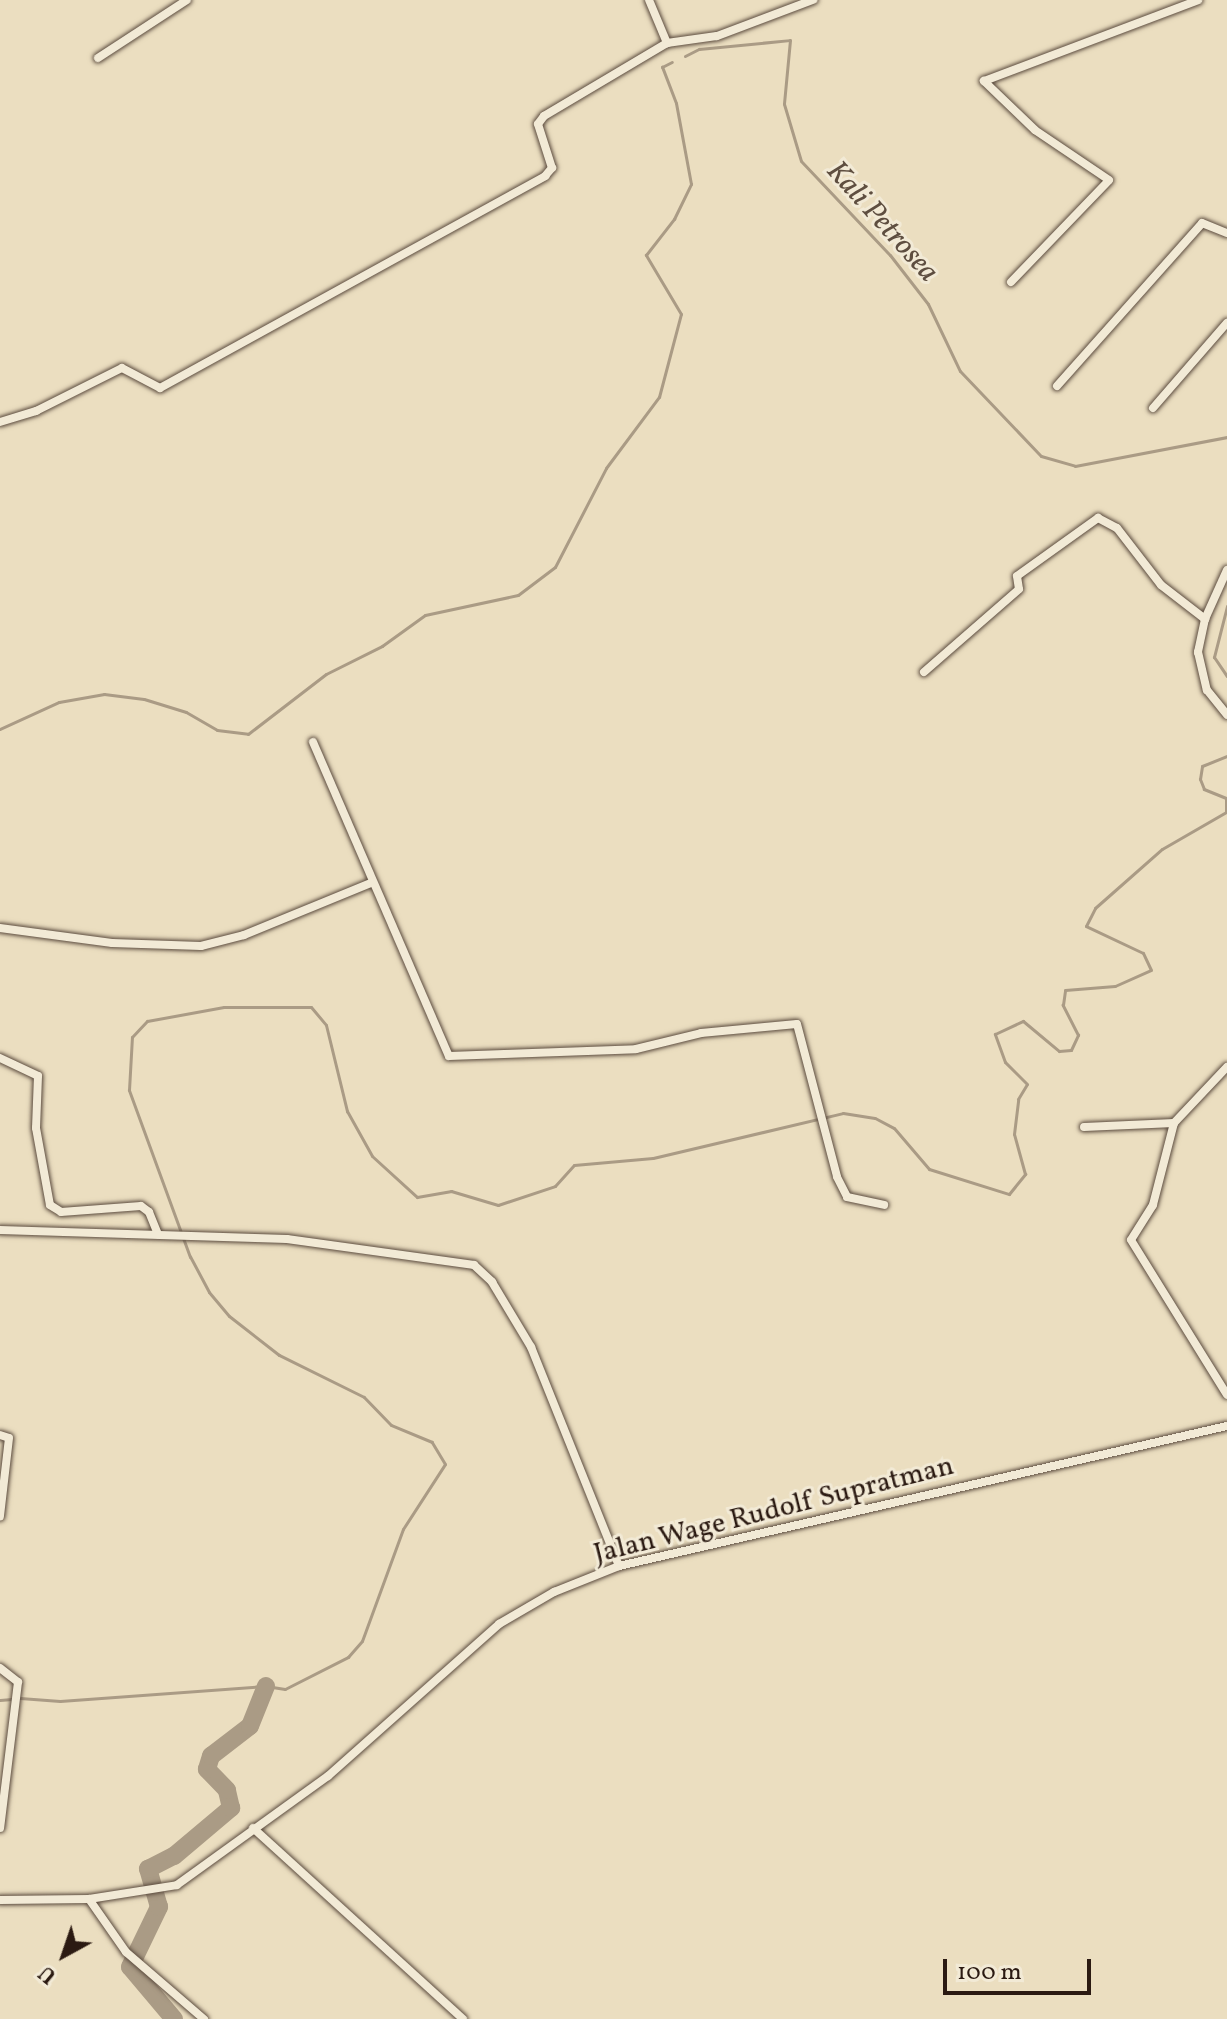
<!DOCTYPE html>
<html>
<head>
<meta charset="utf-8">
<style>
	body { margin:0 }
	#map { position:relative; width:1227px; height:2019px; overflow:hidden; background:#ebdec0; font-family:Vollkorn,serif }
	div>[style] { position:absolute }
	.stream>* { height:3px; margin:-1.5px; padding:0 1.5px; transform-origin:1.5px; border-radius:1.5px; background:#aa9b85 }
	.river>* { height:18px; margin:-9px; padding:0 9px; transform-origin:9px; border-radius:9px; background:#aa9b85 }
	.roads { filter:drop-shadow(0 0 2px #5b4b3e) drop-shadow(0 0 2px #5b4b3e) }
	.street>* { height:8px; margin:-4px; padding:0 4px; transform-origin:4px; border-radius:4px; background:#f2ead6 }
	span { translate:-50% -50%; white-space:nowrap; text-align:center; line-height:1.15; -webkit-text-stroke:6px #f2ead6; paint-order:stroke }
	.street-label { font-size:28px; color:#2b1a12 }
	.water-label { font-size:30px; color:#5e4e40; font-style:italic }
	.north { position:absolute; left:24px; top:1915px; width:80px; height:80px; -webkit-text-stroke:6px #f2ead6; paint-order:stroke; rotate:220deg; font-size:22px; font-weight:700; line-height:32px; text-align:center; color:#2b1a12 }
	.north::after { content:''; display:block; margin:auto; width:28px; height:36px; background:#2b1a12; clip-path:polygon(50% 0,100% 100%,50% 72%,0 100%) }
	.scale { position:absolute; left:943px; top:1959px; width:148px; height:36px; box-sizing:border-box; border:4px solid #2b1a12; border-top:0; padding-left:10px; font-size:24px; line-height:28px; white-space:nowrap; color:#2b1a12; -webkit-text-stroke:6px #f2ead6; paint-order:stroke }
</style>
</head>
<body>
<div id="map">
	<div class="stream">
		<div style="left:685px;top:56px;width:16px;rotate:-27deg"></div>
		<div style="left:699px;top:49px;width:91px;rotate:-5.6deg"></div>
		<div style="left:790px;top:40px;width:64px;rotate:95.4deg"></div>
		<div style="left:784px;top:104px;width:59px;rotate:73.4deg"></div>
		<div style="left:801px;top:161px;width:129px;rotate:46.6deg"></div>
		<div style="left:890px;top:255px;width:62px;rotate:52.2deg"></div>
		<div style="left:928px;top:304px;width:74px;rotate:64.5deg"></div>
		<div style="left:960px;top:371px;width:117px;rotate:46.4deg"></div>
		<div style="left:1041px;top:456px;width:35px;rotate:16deg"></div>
		<div style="left:1075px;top:466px;width:155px;rotate:-10.8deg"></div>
		<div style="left:1227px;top:606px;width:53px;rotate:104.3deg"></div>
		<div style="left:1214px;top:657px;width:23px;rotate:56deg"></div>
		<div style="left:0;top:729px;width:65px;rotate:-24.6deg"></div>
		<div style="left:59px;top:702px;width:46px;rotate:-10.1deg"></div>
		<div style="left:104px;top:694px;width:40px;rotate:7.1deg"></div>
		<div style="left:144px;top:699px;width:44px;rotate:17.2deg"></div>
		<div style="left:186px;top:712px;width:36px;rotate:30deg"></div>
		<div style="left:217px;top:730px;width:31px;rotate:7deg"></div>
		<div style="left:248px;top:734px;width:98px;rotate:-37.6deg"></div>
		<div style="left:326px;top:674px;width:63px;rotate:-26.6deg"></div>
		<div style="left:382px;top:646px;width:53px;rotate:-35.8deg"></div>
		<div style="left:425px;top:615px;width:95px;rotate:-12.1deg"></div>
		<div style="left:518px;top:595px;width:46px;rotate:-37.1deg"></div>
		<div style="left:555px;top:567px;width:111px;rotate:-62.7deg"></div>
		<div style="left:606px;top:468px;width:89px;rotate:-53.3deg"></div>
		<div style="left:659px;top:397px;width:86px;rotate:-75.2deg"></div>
		<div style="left:681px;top:314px;width:69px;rotate:-120.7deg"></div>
		<div style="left:646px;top:255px;width:46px;rotate:-52.1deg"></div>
		<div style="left:674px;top:219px;width:39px;rotate:-64deg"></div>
		<div style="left:691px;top:184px;width:82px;rotate:-100.5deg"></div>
		<div style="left:676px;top:103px;width:39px;rotate:-111deg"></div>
		<div style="left:662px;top:67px;width:11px;rotate:-27deg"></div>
		<div style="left:20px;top:1698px;width:40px;rotate:4.3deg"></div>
		<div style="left:60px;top:1701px;width:207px;rotate:-4.2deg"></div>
		<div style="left:266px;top:1686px;width:19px;rotate:9deg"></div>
		<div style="left:285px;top:1689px;width:71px;rotate:-26.9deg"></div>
		<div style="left:348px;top:1657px;width:21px;rotate:-49deg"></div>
		<div style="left:362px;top:1641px;width:119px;rotate:-69.9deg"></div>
		<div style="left:403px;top:1529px;width:77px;rotate:-57.1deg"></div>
		<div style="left:445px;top:1464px;width:26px;rotate:-121deg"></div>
		<div style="left:432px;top:1442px;width:44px;rotate:-157.5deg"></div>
		<div style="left:391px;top:1425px;width:39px;rotate:-134deg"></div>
		<div style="left:364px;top:1397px;width:95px;rotate:-153.7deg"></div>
		<div style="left:279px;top:1355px;width:63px;rotate:-142deg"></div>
		<div style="left:229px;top:1316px;width:31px;rotate:-130deg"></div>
		<div style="left:209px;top:1292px;width:40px;rotate:-118deg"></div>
		<div style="left:190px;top:1257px;width:178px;rotate:-110.1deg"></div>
		<div style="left:129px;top:1090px;width:53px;rotate:-86.8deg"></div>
		<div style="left:132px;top:1037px;width:22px;rotate:-47deg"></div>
		<div style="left:147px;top:1021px;width:78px;rotate:-10.3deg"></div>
		<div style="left:224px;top:1007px;width:87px"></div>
		<div style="left:311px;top:1007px;width:23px;rotate:50deg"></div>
		<div style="left:326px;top:1025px;width:89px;rotate:76.3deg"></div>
		<div style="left:347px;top:1111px;width:51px;rotate:60.9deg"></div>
		<div style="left:372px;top:1156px;width:61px;rotate:42.3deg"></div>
		<div style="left:417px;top:1197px;width:35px;rotate:-10deg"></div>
		<div style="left:451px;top:1191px;width:49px;rotate:16.6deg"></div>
		<div style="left:498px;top:1205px;width:60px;rotate:-18.4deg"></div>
		<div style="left:555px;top:1186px;width:28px;rotate:-48deg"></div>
		<div style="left:574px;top:1165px;width:79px;rotate:-5.1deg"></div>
		<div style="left:653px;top:1158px;width:195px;rotate:-13.3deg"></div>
		<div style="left:843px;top:1113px;width:32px;rotate:9deg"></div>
		<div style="left:875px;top:1118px;width:21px;rotate:28deg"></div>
		<div style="left:894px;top:1128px;width:54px;rotate:49.5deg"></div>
		<div style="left:929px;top:1169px;width:84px;rotate:17.4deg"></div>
		<div style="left:1009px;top:1194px;width:26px;rotate:-51deg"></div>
		<div style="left:1025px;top:1174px;width:41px;rotate:-105.4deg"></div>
		<div style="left:1014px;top:1134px;width:35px;rotate:-83deg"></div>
		<div style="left:1018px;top:1099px;width:17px;rotate:-59deg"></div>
		<div style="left:1027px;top:1084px;width:31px;rotate:-135deg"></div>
		<div style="left:1005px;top:1062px;width:30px;rotate:-110deg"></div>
		<div style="left:995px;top:1034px;width:31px;rotate:-25deg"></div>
		<div style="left:1023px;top:1021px;width:47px;rotate:39.8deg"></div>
		<div style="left:1059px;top:1051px;width:12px;rotate:-5deg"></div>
		<div style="left:1071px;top:1050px;width:17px;rotate:-65deg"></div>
		<div style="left:1078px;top:1035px;width:34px;rotate:-117deg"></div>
		<div style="left:1063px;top:1005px;width:15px;rotate:-82deg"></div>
		<div style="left:1065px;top:990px;width:50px;rotate:-4.6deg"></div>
		<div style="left:1115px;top:986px;width:39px;rotate:-24deg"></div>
		<div style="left:1151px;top:970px;width:19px;rotate:-115deg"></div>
		<div style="left:1143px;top:953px;width:63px;rotate:-154.7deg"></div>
		<div style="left:1086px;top:926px;width:20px;rotate:-63deg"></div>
		<div style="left:1095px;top:908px;width:89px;rotate:-41.4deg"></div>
		<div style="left:1162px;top:849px;width:74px;rotate:-30deg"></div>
		<div style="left:1226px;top:812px;width:14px;rotate:-90deg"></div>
		<div style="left:1226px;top:798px;width:24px;rotate:-158deg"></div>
		<div style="left:1204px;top:789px;width:11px;rotate:-112deg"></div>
		<div style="left:1200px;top:779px;width:13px;rotate:-81deg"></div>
		<div style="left:1202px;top:766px;width:27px;rotate:-22deg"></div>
		<div style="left:0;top:1700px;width:12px;rotate:-5deg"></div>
	</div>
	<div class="river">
		<div style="left:174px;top:2019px;width:68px;rotate:-130.2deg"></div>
		<div style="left:130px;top:1967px;width:67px;rotate:-64.2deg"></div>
		<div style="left:159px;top:1907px;width:40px;rotate:-106deg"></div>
		<div style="left:148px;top:1869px;width:29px;rotate:-27deg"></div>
		<div style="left:174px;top:1856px;width:75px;rotate:-40.1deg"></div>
		<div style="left:231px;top:1808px;width:18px;rotate:-103deg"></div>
		<div style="left:227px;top:1790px;width:29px;rotate:-134deg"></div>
		<div style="left:207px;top:1769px;width:14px;rotate:-73deg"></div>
		<div style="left:211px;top:1756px;width:49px;rotate:-37.6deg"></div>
		<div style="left:250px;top:1726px;width:43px;rotate:-68.2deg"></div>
	</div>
	<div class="roads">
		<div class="street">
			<div style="left:649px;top:0;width:47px;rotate:67.3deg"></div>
			<div style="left:98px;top:58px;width:106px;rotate:-33.1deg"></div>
			<div style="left:1011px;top:282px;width:141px;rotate:-46.1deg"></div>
			<div style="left:1109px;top:180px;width:89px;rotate:-146deg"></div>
			<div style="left:1035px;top:130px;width:71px;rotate:-136.1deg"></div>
			<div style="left:984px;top:81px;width:229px;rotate:-20.7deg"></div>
			<div style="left:1057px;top:386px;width:218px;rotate:-48.3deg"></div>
			<div style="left:1202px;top:223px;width:27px;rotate:22deg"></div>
			<div style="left:1153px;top:408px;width:113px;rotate:-49deg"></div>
			<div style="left:0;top:422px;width:38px;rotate:-17deg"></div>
			<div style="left:36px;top:411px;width:96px;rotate:-26.6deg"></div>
			<div style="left:122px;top:368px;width:43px;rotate:27.8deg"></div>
			<div style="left:160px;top:388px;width:440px;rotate:-28.8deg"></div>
			<div style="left:545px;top:176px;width:11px;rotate:-49deg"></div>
			<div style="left:552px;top:168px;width:46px;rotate:-107.7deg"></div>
			<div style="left:538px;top:124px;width:10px;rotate:-53deg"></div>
			<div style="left:544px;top:116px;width:143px;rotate:-30.7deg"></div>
			<div style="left:667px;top:43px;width:50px;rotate:-8deg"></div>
			<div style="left:717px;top:36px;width:103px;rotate:-20.6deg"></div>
			<div style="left:1227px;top:570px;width:54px;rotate:114.2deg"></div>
			<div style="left:1205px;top:619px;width:34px;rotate:102deg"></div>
			<div style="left:1198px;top:652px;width:39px;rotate:77deg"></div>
			<div style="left:1207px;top:690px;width:32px;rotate:51deg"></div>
			<div style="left:924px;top:672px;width:126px;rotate:-41.1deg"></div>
			<div style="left:1019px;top:589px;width:13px;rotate:-99deg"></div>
			<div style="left:1017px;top:576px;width:100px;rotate:-35.6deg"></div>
			<div style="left:1098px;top:518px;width:21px;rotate:28deg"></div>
			<div style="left:1117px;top:528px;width:72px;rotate:52.3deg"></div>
			<div style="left:1161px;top:585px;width:56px;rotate:37.7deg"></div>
			<div style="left:313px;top:742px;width:342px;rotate:66.6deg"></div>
			<div style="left:449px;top:1056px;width:187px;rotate:-2.1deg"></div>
			<div style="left:636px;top:1049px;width:67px;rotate:-13.8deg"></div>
			<div style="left:701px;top:1033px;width:96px;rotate:-5.4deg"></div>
			<div style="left:797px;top:1024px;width:158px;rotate:75.3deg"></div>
			<div style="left:837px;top:1177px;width:22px;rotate:63deg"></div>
			<div style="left:847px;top:1197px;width:38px;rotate:12deg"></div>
			<div style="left:0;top:928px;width:113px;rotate:7.6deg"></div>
			<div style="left:112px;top:943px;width:89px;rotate:1.9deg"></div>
			<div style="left:201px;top:946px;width:44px;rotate:-14.3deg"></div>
			<div style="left:244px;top:935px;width:137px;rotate:-22.3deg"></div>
			<div style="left:0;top:1058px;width:42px;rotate:25.3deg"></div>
			<div style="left:38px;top:1076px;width:52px;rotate:92.2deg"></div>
			<div style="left:36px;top:1128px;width:78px;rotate:79.7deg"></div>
			<div style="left:50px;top:1205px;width:13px;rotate:32deg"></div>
			<div style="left:61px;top:1212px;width:80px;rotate:-4.3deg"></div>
			<div style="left:141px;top:1206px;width:10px;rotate:37deg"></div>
			<div style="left:149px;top:1212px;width:24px;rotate:68deg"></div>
			<div style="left:1174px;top:1123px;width:85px;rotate:104.4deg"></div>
			<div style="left:1153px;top:1205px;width:41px;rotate:122.2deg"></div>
			<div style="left:1131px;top:1240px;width:182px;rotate:58.2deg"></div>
			<div style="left:1084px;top:1127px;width:90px;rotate:-2.5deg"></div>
			<div style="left:1174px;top:1123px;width:77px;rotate:-46.6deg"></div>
			<div style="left:0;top:1230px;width:287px;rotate:1.8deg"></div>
			<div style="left:287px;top:1239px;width:189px;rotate:7.9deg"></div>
			<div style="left:474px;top:1265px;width:25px;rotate:43deg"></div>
			<div style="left:492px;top:1282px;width:76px;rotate:59deg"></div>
			<div style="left:531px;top:1347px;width:236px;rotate:68.1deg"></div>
			<div style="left:0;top:1435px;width:9px;rotate:18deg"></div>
			<div style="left:9px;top:1438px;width:79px;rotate:96.6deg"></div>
			<div style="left:0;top:1668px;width:23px;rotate:38deg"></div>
			<div style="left:18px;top:1682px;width:147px;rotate:97deg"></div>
			<div style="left:253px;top:1828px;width:284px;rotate:42.3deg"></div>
			<div style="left:89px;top:1899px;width:65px;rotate:55.1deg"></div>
			<div style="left:126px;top:1952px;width:103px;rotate:40.7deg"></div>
			<div style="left:0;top:1900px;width:89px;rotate:-0.6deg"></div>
			<div style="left:89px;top:1899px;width:89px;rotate:-9deg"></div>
			<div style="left:177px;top:1885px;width:186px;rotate:-35.8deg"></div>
			<div style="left:328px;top:1776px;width:229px;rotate:-41.6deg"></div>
			<div style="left:499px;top:1624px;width:64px;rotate:-30.2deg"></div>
			<div style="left:554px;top:1592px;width:70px;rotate:-21.8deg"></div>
			<div style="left:619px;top:1566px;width:624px;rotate:-12.97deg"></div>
		</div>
	</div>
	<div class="street-label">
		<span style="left:774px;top:1511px;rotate:-14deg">Jalan Wage Rudolf Supratman</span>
	</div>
	<div class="water-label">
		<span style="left:882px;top:222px;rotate:48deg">Kali Petrosea</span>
	</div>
	<div class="north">U</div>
	<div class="scale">100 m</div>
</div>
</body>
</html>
